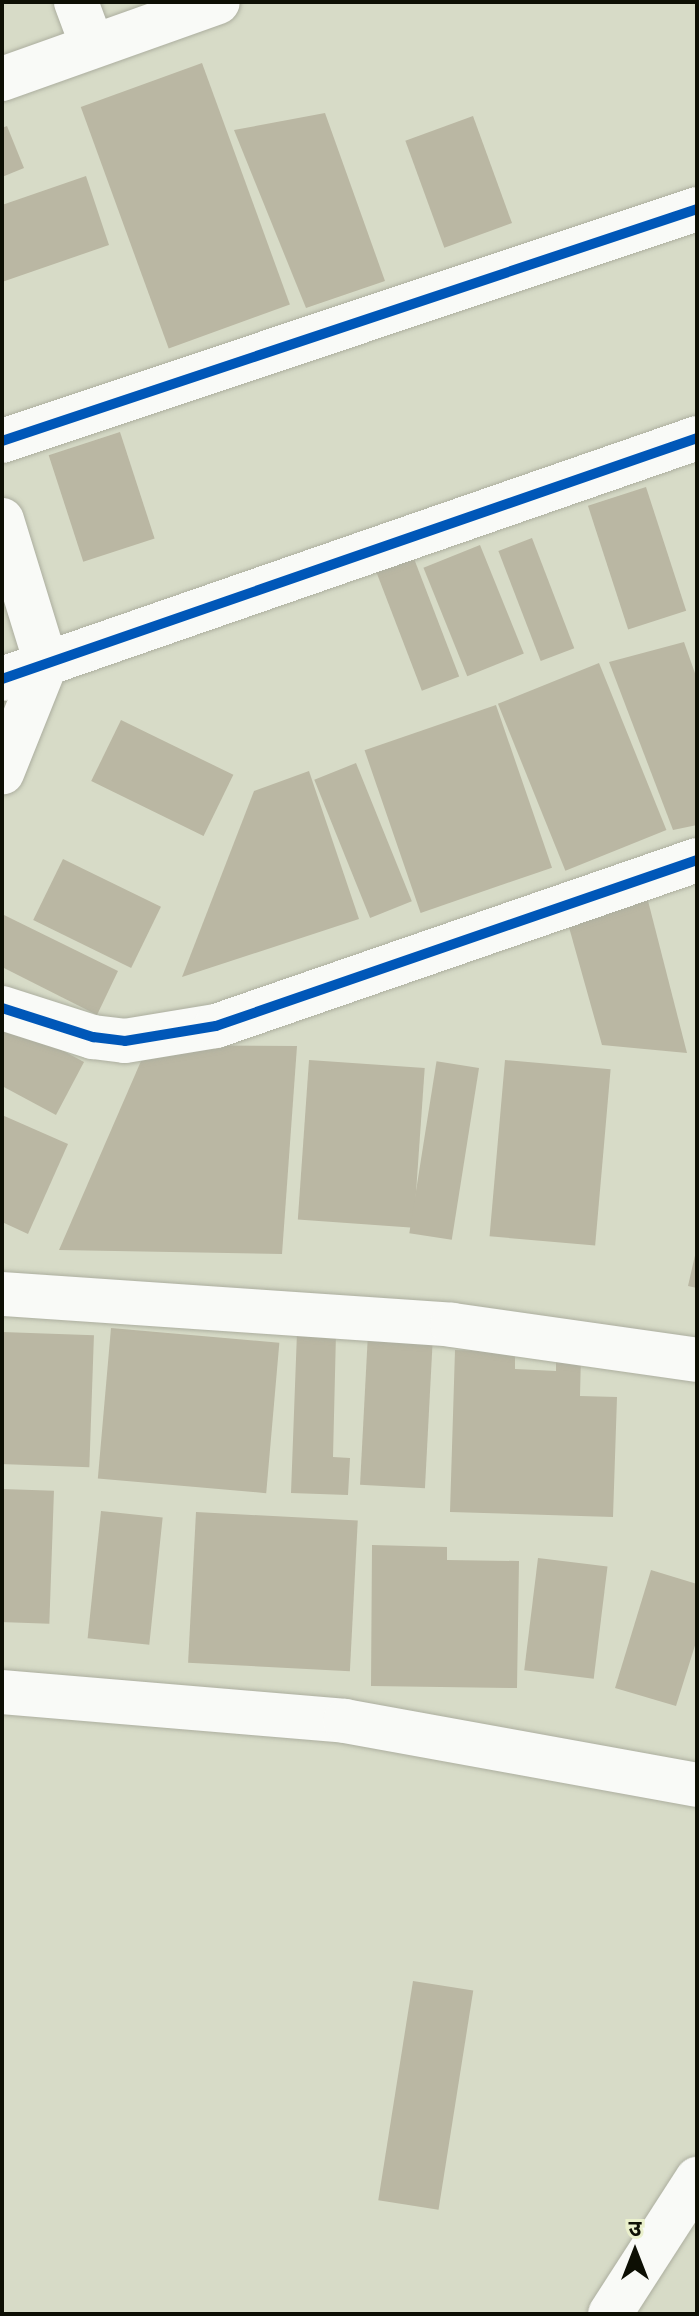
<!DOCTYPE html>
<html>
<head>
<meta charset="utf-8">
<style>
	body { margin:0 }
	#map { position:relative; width:699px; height:2316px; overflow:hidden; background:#d7dbc7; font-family:Commissioner,"Noto Sans Devanagari",sans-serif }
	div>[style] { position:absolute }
	.building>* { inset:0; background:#bab7a3; transform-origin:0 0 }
	.roads { filter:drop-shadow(0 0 2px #acae9f) drop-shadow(0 0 2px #acae9f) }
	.minor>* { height:44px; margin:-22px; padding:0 22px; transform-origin:22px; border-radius:22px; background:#f9faf7 }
	.cycleway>* { height:10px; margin:-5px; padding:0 5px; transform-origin:5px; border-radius:5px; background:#0057b8 }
	span { translate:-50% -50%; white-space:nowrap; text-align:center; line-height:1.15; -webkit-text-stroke:6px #eaf0cc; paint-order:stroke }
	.frame { position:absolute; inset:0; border:4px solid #0d0f04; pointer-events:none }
	.north { position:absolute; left:595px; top:2212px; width:80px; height:80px; -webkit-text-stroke:6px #eaf0cc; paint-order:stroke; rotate:0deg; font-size:22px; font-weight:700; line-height:32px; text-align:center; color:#0d0f04 }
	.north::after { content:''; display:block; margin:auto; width:28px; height:36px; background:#0d0f04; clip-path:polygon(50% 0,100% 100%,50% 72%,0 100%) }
</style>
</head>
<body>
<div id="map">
	<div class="building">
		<div style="left:202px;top:63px;width:257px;height:129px;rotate:70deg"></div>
		<div style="clip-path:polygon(325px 113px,385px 281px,306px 308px,234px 130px)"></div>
		<div style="left:473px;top:116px;width:114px;height:72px;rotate:70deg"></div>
		<div style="clip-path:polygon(7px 126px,24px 168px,2px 177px,2px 128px)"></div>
		<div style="clip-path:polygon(86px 176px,109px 245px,2px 282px,2px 205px)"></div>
		<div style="left:120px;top:432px;width:112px;height:75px;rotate:72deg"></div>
		<div style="left:646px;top:487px;width:130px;height:61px;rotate:72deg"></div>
		<div style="left:532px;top:538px;width:118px;height:36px;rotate:69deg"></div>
		<div style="left:480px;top:545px;width:117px;height:61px;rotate:68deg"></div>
		<div style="left:413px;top:556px;width:129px;height:40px;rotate:69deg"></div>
		<div style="clip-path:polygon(684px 642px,697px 679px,697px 825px,673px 830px,609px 662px)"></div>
		<div style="left:599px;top:663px;width:180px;height:109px;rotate:68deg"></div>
		<div style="left:496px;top:705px;width:172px;height:139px;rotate:71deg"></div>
		<div style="left:121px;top:720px;width:125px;height:68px;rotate:26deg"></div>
		<div style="left:356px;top:763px;width:149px;height:45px;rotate:68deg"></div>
		<div style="clip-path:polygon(309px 771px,359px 919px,182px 977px,254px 791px)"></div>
		<div style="left:63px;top:859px;width:109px;height:68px;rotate:26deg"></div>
		<div style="clip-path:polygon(646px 893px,687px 1053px,602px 1045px,565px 913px)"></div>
		<div style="clip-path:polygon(4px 915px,118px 971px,97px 1015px,2px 967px)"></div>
		<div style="clip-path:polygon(2px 1018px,84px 1062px,56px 1115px,2px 1086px)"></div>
		<div style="clip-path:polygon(148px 1045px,297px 1046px,282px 1254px,59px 1250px)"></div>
		<div style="left:309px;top:1060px;width:116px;height:160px;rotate:4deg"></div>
		<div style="left:505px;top:1060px;width:106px;height:177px;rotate:5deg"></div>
		<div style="left:479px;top:1068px;width:174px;height:43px;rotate:99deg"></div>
		<div style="clip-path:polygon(2px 1115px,68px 1144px,28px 1234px,2px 1222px)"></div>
		<div style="clip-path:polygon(696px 1251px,697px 1252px,697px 1288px,688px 1286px)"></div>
		<div style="left:111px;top:1328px;width:169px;height:151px;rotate:5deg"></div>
		<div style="left:2px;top:1332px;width:92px;height:132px;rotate:2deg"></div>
		<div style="clip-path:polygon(297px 1332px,336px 1333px,333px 1457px,350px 1458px,348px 1495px,291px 1493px)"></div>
		<div style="left:368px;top:1333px;width:65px;height:152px;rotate:3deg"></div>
		<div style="clip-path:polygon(455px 1350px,515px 1352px,515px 1369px,556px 1371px,556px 1353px,581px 1354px,580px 1396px,617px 1397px,613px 1517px,450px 1512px)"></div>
		<div style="left:2px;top:1489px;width:52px;height:133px;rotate:2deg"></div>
		<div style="left:101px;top:1511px;width:62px;height:128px;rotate:6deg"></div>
		<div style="left:196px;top:1512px;width:162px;height:151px;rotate:3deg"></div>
		<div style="clip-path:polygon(372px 1545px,447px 1547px,447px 1560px,519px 1561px,517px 1688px,371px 1686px)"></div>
		<div style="left:538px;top:1558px;width:70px;height:113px;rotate:7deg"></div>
		<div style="clip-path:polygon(651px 1570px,697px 1584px,697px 1639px,676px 1706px,615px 1688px)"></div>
		<div style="left:413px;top:1981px;width:61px;height:222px;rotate:9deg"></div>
	</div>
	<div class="roads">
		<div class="minor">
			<div style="left:76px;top:2px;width:46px;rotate:69.6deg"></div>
			<div style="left:2px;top:79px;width:229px;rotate:-19.6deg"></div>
			<div style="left:2px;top:441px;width:733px;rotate:-18.46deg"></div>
			<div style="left:2px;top:520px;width:150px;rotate:72.9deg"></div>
			<div style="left:46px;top:663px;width:118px;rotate:111.8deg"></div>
			<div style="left:2px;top:679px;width:736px;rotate:-19.12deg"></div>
			<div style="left:2px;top:1008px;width:96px;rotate:17.7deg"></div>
			<div style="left:93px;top:1037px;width:32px;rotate:7deg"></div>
			<div style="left:125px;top:1041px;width:92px;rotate:-9.4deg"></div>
			<div style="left:216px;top:1026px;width:509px;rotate:-19.04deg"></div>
			<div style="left:2px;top:1294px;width:451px;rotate:3.9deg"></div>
			<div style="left:452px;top:1325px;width:247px;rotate:8.1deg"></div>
			<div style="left:2px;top:1692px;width:344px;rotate:4.8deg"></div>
			<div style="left:345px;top:1721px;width:358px;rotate:10.3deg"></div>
			<div style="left:610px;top:2314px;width:161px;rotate:-57.2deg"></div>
		</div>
	</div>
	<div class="cycleway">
		<div style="left:2px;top:441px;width:733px;rotate:-18.46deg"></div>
		<div style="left:2px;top:679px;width:736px;rotate:-19.12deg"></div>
		<div style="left:2px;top:1008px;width:96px;rotate:17.7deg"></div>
		<div style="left:93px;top:1037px;width:32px;rotate:7deg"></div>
		<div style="left:125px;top:1041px;width:92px;rotate:-9.4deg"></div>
		<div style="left:216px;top:1026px;width:509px;rotate:-19.04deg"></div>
	</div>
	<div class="frame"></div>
	<div class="north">उ</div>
</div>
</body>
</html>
